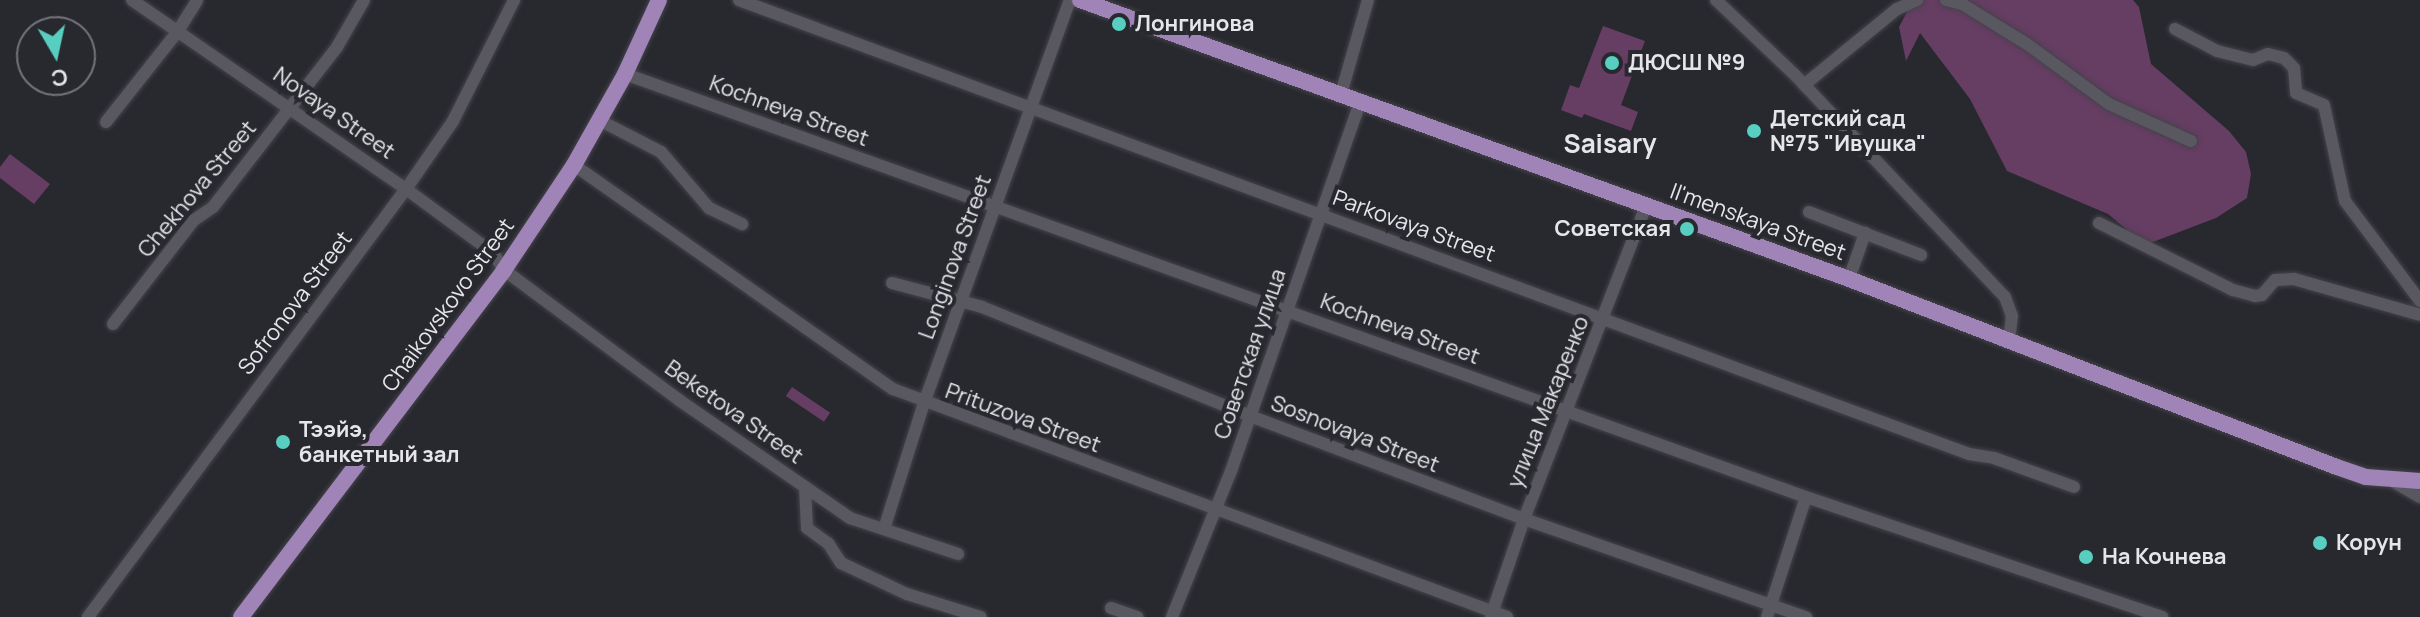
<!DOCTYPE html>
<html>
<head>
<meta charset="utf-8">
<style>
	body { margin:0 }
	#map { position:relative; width:2420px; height:617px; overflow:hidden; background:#28282f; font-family:Manrope,sans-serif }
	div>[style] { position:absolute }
	.green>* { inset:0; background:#663d63; transform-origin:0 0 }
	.roads { filter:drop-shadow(0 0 2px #44434a) drop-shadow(0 0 2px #44434a) }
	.minor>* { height:12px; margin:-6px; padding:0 6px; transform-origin:6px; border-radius:6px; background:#595860 }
	.major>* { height:16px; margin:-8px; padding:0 8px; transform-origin:8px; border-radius:8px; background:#a084b8 }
	.dots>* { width:22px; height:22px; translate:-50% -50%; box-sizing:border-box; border:4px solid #28282f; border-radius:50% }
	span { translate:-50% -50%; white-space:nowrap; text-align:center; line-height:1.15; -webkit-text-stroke:8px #28282f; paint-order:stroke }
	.poi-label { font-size:22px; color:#e6e5ea; font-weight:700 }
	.left { translate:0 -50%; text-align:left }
	.right { translate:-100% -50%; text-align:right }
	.street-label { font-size:22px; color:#e6e5ea }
	.quarter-label { font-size:26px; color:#e6e5ea; font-weight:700 }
	.north { position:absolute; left:16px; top:16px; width:80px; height:80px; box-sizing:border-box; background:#28282f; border:2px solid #74747a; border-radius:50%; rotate:171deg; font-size:22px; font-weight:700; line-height:32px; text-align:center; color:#e6e5ea }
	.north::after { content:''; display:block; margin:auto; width:28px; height:36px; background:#58cec1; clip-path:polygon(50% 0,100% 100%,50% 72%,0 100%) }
</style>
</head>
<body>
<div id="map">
	<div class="green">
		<div style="clip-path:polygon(1923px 0,2133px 0,2139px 7px,2151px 64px,2229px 131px,2246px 152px,2251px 174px,2247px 198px,2216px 218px,2145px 245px,2108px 214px,2007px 171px,1970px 99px,1920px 33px,1906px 61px,1899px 27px,1910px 6px)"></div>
		<div style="clip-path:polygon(1603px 26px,1645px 41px,1621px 105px,1638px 112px,1631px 131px,1584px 114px,1582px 118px,1561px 110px,1570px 85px,1579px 88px)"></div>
		<div style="clip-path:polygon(10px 154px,50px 184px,34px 204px,0 178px,0 167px)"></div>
		<div style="left:792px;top:387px;width:46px;height:11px;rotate:34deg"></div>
	</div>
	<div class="roads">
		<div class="minor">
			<div style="left:132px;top:0;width:333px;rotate:34.6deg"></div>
			<div style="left:406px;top:189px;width:108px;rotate:36.3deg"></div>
			<div style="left:493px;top:253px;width:20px;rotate:57deg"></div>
			<div style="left:504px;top:270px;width:218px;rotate:36.6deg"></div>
			<div style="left:679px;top:400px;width:208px;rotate:34.6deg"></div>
			<div style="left:850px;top:518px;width:114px;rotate:18.4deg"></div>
			<div style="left:739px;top:0;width:1311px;rotate:20.26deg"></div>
			<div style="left:1969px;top:454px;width:25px;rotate:9deg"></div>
			<div style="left:1994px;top:458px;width:85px;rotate:19.9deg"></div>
			<div style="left:1716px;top:0;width:108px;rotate:43.5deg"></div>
			<div style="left:1794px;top:74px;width:307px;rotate:46.6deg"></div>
			<div style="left:2005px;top:297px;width:20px;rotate:70deg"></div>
			<div style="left:2012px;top:316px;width:23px;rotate:97deg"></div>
			<div style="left:1946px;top:0;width:16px;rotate:14deg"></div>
			<div style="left:1962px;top:4px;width:76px;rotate:31.6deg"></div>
			<div style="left:2027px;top:44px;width:102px;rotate:36.2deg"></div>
			<div style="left:2109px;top:104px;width:90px;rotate:24.3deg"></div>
			<div style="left:2175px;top:29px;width:47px;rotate:27.6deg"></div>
			<div style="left:2217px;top:51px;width:37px;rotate:14deg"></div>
			<div style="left:2253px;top:60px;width:16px;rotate:-22deg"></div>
			<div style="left:2268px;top:54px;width:16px;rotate:14deg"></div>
			<div style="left:2284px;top:58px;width:14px;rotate:45deg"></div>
			<div style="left:2294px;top:68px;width:25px;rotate:85deg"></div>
			<div style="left:2296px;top:93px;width:30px;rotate:23deg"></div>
			<div style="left:2324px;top:105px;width:98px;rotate:77.7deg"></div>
			<div style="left:2345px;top:201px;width:125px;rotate:53.1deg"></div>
			<div style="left:625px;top:74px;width:1254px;rotate:19.71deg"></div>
			<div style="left:1806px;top:497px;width:376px;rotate:18.6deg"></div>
			<div style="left:1804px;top:85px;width:120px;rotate:-39.3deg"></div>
			<div style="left:1897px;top:9px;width:22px;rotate:-24deg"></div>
			<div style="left:1341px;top:94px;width:98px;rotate:-74deg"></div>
			<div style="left:599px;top:120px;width:70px;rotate:27.3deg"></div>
			<div style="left:661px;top:152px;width:74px;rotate:49.4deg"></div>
			<div style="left:709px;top:208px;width:37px;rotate:26deg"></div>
			<div style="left:106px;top:122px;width:116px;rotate:-51.6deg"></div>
			<div style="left:178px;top:31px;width:36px;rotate:-58deg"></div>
			<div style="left:574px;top:165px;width:390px;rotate:35.1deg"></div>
			<div style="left:893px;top:389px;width:655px;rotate:20.37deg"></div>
			<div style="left:1809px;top:212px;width:120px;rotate:21deg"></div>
			<div style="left:2099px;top:223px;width:150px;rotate:26.6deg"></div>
			<div style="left:2233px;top:290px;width:23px;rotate:15deg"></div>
			<div style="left:2255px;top:296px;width:7px;rotate:-8deg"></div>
			<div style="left:2262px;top:295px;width:20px;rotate:-49deg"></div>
			<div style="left:2275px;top:280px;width:19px;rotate:-3deg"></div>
			<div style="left:2294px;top:279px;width:131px;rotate:15.9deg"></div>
			<div style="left:1849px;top:279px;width:49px;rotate:-70.8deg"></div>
			<div style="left:892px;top:283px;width:93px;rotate:14.9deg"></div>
			<div style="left:982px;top:307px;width:289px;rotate:22.1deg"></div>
			<div style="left:1250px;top:416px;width:293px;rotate:20.6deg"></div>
			<div style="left:1524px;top:519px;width:299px;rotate:19.2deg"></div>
			<div style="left:113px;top:324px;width:132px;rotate:-52.1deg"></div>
			<div style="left:194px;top:220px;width:23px;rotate:-34deg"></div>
			<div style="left:213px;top:207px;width:202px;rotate:-52.2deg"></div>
			<div style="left:337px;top:47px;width:54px;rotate:-60.1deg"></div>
			<div style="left:2394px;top:482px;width:30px;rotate:30deg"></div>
			<div style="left:805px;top:487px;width:41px;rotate:87.2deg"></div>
			<div style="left:807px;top:528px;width:26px;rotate:36deg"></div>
			<div style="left:828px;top:543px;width:24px;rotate:57deg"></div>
			<div style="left:841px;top:563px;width:73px;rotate:25.2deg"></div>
			<div style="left:907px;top:594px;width:77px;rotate:17.3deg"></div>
			<div style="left:884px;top:529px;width:132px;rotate:-72.4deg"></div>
			<div style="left:924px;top:403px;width:429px;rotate:-70.1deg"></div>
			<div style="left:1111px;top:608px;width:28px;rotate:19deg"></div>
			<div style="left:1491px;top:616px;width:102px;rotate:-71.2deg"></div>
			<div style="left:1524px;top:519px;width:338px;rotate:-68.7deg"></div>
			<div style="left:88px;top:617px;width:533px;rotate:-53.39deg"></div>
			<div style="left:406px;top:189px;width:83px;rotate:-55.3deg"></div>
			<div style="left:453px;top:121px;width:136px;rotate:-63.2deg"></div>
			<div style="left:1172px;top:617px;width:157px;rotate:-68deg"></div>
			<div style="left:1231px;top:471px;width:391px;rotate:-70.7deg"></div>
			<div style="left:1767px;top:617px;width:126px;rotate:-72deg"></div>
		</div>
		<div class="major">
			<div style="left:1080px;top:0;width:818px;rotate:19.94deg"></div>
			<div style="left:1849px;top:279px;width:520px;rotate:21.08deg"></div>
			<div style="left:2334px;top:466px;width:34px;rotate:19deg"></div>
			<div style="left:2366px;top:477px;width:54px;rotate:4.2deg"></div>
			<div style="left:241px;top:617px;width:435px;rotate:-52.8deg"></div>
			<div style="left:504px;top:270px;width:126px;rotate:-56.3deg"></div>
			<div style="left:574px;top:165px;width:104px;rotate:-60.7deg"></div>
			<div style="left:625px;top:74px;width:81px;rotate:-65.3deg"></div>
		</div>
	</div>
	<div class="dots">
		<div style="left:1119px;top:24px;background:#58cec1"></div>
		<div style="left:1612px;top:63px;background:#58cec1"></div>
		<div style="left:1754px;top:131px;background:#58cec1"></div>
		<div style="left:1687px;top:229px;background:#58cec1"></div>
		<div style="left:283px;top:442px;background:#58cec1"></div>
		<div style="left:2320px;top:543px;background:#58cec1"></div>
		<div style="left:2086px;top:557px;background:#58cec1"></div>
	</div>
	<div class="poi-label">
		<span class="left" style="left:1135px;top:24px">Лонгинова</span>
		<span class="left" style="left:1628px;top:63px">ДЮСШ №9</span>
		<span class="left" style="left:1770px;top:131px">Детский сад<br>№75 "Ивушка"</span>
		<span class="right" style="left:1671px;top:229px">Советская</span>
		<span class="left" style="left:299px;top:442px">Тээйэ,<br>банкетный зал</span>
		<span class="left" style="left:2336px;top:543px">Корун</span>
		<span class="left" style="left:2102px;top:557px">На Кочнева</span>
	</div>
	<div class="street-label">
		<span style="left:789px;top:111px;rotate:20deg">Kochneva Street</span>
		<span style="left:334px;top:113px;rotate:35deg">Novaya Street</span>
		<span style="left:197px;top:189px;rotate:-50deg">Chekhova Street</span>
		<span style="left:1758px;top:222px;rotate:20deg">Il'menskaya Street</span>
		<span style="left:1414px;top:226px;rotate:20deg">Parkovaya Street</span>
		<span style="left:955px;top:257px;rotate:-70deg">Longinova Street</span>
		<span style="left:295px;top:303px;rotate:-53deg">Sofronova Street</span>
		<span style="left:448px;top:305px;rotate:-54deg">Chaikovskovo Street</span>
		<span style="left:1400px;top:329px;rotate:20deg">Kochneva Street</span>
		<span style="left:1250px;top:354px;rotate:-71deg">Советская улица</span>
		<span style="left:1548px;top:402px;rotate:-68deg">улица Макаренко</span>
		<span style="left:734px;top:412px;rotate:35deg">Beketova Street</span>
		<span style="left:1023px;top:418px;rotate:20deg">Prituzova Street</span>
		<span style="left:1355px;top:434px;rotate:21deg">Sosnovaya Street</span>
	</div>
	<div class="quarter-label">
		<span style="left:1610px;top:144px">Saisary</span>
	</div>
	<div class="north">С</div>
</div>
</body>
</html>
